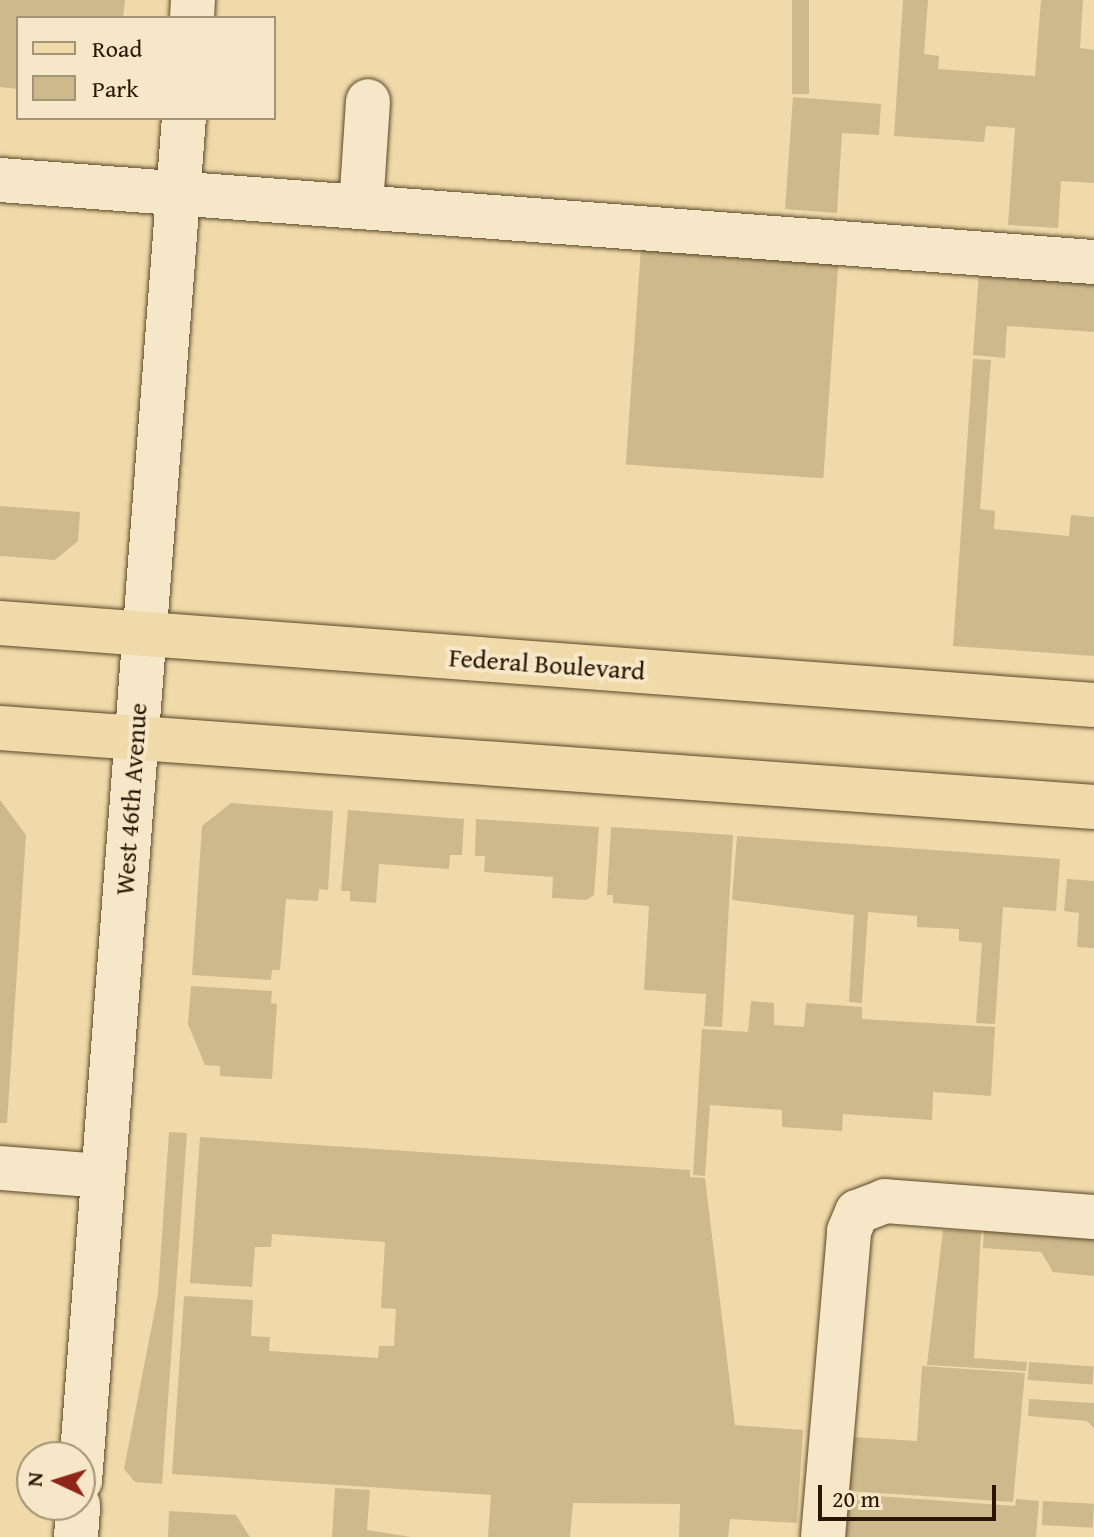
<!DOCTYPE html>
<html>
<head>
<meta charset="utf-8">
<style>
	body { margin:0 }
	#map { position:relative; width:1094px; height:1537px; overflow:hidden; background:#f0daa9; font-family:"Gentium Book Plus",serif }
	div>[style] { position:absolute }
	.green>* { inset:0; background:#ceb98c; transform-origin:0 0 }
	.roads { filter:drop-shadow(0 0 2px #5a472a) drop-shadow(0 0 2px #5a472a) }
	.minor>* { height:44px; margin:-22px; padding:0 22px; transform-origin:22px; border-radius:22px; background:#f5e7c7 }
	.major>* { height:44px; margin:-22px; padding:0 22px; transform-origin:22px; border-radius:22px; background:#f0daa9 }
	span { translate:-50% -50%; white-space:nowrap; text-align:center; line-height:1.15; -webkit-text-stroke:8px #f5e7c7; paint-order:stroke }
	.street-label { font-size:26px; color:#281600 }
	.legend { position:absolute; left:16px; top:16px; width:260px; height:104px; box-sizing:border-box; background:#f5e7c7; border:2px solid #a39377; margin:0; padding:10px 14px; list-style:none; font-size:24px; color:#281600 }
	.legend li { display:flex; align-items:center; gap:16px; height:40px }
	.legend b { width:40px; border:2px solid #a39377 }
	.north { position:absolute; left:16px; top:1441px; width:80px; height:80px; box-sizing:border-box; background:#f5e7c7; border:2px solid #a39377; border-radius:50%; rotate:274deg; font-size:22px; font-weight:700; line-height:32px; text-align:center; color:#281600 }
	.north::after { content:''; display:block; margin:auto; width:28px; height:36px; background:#8f2418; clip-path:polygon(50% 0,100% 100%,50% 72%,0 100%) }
	.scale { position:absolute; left:818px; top:1485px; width:178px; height:36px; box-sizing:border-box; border:4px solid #281600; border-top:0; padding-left:10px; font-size:24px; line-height:28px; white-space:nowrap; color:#281600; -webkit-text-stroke:6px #f5e7c7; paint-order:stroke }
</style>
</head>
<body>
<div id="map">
	<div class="green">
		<div style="clip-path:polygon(0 0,125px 0,123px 18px,18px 18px,18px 89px,0 87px)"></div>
		<div style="left:792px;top:0;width:17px;height:94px"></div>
		<div style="clip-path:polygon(903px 0,928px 0,924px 54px,939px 56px,938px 69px,1035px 76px,1041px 0,1083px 0,1080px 48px,1094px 50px,1094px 183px,1061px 181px,1058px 228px,1008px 225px,1015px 128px,986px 126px,984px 142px,894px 136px)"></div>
		<div style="clip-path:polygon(793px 97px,881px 104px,879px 135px,842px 133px,837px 213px,785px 209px)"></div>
		<div style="left:641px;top:247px;width:198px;height:218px;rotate:4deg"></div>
		<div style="clip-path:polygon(979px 270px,1094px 278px,1094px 332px,1007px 326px,1005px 358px,973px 355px)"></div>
		<div style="clip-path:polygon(973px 359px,991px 360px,980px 509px,995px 511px,994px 529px,1069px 536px,1071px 515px,1094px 517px,1094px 656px,953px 646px)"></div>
		<div style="clip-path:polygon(0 506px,80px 512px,78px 541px,55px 560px,0 556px)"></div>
		<div style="clip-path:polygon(0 800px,26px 835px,7px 1123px,0 1123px)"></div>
		<div style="clip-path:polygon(231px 803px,333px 811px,328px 890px,319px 889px,318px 901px,286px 899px,280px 970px,272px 970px,271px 980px,192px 975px,202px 826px)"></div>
		<div style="clip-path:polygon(348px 810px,464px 819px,462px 855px,450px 855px,449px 869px,379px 864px,376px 903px,350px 901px,350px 891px,341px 891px)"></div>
		<div style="clip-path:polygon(476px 819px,599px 827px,594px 895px,586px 900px,552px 898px,553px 877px,484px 872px,485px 856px,475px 856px)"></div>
		<div style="clip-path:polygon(611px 827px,733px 835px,722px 1027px,704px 1026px,706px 994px,644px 990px,649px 906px,613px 903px,613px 895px,607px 895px)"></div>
		<div style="clip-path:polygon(737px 836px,1060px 859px,1056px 911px,1003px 907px,995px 1024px,976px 1023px,982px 943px,959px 941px,959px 929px,917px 927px,917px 916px,868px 912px,862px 1003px,849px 1002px,854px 915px,732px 900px)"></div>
		<div style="clip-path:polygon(1067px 879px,1094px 881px,1094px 948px,1077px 947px,1079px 913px,1064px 911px)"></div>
		<div style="clip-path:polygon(191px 986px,272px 991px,271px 1003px,277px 1004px,272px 1079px,220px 1076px,220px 1066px,205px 1065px,188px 1024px)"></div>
		<div style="clip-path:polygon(751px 1001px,774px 1003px,774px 1025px,804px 1027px,806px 1003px,862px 1007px,862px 1019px,995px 1027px,991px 1096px,933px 1092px,932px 1120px,843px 1114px,842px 1131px,782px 1127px,782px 1110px,710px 1105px,705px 1176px,693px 1175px,702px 1029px,748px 1032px)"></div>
		<div style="clip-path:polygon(169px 1132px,187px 1133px,162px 1484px,135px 1482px,124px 1469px,158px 1294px)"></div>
		<div style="clip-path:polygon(200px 1137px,690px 1170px,690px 1177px,705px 1178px,735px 1425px,803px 1430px,797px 1523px,730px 1519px,728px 1537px,679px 1537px,680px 1504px,573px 1503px,570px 1537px,488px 1537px,491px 1495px,172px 1474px,184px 1296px,253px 1300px,251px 1336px,270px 1337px,269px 1351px,378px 1358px,379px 1346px,394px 1346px,396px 1309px,381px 1308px,385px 1242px,272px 1234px,271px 1247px,255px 1247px,252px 1287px,190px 1283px)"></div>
		<div style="clip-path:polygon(943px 1230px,981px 1232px,974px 1358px,1027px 1362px,1026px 1371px,927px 1365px)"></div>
		<div style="clip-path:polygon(984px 1231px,1094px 1239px,1094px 1276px,1053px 1272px,1041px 1252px,983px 1248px)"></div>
		<div style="left:1029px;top:1362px;width:65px;height:18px;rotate:4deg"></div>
		<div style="clip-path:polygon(922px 1366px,1025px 1373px,1013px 1502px,849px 1491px,853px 1437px,917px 1441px)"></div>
		<div style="clip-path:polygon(1029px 1399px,1094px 1403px,1094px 1428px,1087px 1421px,1028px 1416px)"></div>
		<div style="clip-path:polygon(335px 1488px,370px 1490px,367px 1530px,411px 1537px,332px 1537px)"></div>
		<div style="clip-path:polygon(849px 1494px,1015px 1506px,1016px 1499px,1039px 1501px,1036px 1537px,846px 1537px)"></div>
		<div style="left:1043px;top:1501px;width:51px;height:24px;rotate:3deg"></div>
		<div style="clip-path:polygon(169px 1511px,236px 1515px,250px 1537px,168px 1537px)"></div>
	</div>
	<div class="roads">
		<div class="minor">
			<div style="left:192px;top:18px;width:18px;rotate:-87deg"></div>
			<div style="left:0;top:180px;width:1097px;rotate:4.29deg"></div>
			<div style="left:361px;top:207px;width:106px;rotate:-86.2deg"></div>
			<div style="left:0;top:1168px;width:101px;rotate:4.5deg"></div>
			<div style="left:80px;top:1481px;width:1367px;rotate:-85.64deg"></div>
			<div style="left:76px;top:1537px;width:32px;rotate:-86deg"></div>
			<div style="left:823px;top:1537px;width:307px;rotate:-85.1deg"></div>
			<div style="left:849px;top:1231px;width:21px;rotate:-67deg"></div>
			<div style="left:857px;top:1212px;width:30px;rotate:-21deg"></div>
			<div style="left:885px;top:1201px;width:210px;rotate:4.4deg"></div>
		</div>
		<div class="major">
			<div style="left:0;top:623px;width:1097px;rotate:4.29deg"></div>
			<div style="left:0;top:728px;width:1097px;rotate:4.13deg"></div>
		</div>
	</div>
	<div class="street-label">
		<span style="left:547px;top:664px;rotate:4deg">Federal Boulevard</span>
		<span style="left:131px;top:799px;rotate:-86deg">West 46th Avenue</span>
	</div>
	<ul class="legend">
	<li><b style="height:10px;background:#f0daa9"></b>Road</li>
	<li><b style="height:22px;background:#ceb98c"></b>Park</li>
	</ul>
	<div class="north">N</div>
	<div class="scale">20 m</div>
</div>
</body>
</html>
